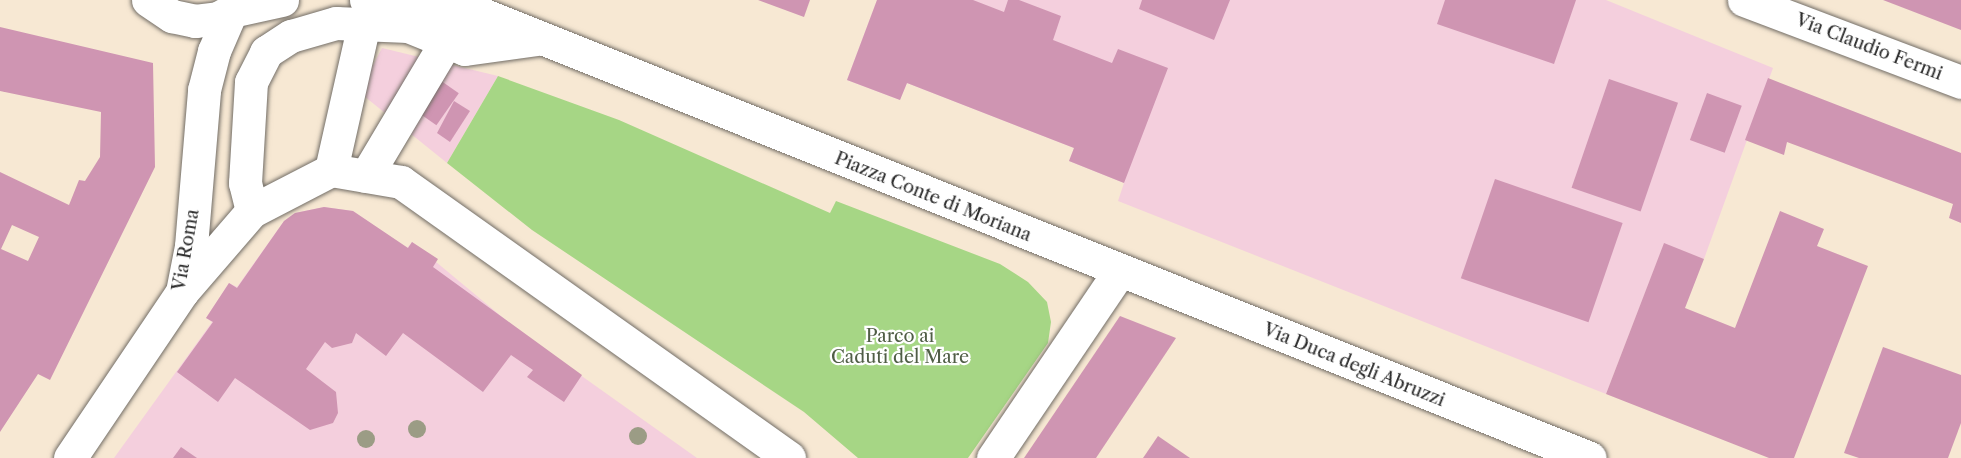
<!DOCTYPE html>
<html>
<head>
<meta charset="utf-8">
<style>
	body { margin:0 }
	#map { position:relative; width:1961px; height:458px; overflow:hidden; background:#f7e8d3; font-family:"Libre Caslon Text",serif }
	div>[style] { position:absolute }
	.built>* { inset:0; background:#f4cfdd }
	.green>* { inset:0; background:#a6d685 }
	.building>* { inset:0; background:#cf95b2; transform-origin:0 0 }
	.roads { filter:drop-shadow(0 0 2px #726d66) drop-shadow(0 0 2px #726d66) }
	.minor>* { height:33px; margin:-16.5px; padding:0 16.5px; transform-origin:16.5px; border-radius:16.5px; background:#fff }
	.major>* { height:33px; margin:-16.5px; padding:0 16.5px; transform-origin:16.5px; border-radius:16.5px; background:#fff }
	.trees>* { width:18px; height:18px; margin:-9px; border-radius:50%; background:#9b9c85 }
	span { translate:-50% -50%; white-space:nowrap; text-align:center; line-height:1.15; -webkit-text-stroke:4.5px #fff; paint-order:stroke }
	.street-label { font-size:18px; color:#2b2b2b }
	.park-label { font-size:18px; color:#505e46 }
</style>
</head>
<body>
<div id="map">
	<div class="built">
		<div style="clip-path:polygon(877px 0,1606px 0,1773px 68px,1704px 259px,1664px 244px,1606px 394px,1118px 201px,1124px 183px,1069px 161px,1074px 148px,907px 83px,900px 100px,847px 80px)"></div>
		<div style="clip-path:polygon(382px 48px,498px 76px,447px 163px,359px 92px)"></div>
		<div style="clip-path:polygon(324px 207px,353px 211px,407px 248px,412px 242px,524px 335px,697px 458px,114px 458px,212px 322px,206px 318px,229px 283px,237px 287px,284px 221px,295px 213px)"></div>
	</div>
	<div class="green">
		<div style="clip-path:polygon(498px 76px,619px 120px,830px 213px,836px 201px,1000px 264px,1028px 282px,1047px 302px,1051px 322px,1048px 343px,968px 458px,858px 458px,804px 412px,532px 230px,447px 163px)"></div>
	</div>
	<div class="building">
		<div style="clip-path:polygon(758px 0,810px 0,804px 17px)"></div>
		<div style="clip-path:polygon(877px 0,973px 0,1004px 12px,1008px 0,1019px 0,1061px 16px,1053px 40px,1112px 63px,1118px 49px,1168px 68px,1124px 183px,1069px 161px,1074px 148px,907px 83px,900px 100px,847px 80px)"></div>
		<div style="clip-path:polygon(1142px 0,1230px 0,1214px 40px,1139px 9px)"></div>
		<div style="clip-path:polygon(1445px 0,1576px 0,1554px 64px,1437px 24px)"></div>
		<div style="clip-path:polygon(1883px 0,1961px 0,1961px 30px)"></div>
		<div style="clip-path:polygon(evenodd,0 27px,153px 63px,155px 167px,50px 380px,38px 374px,0 432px,0 172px,69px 205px,79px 180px,85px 181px,100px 157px,101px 112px,0 91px,0 27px,12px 225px,39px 237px,28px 261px,1px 249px,12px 225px)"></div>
		<div style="left:417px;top:64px;width:51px;height:39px;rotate:35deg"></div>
		<div style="clip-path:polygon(1768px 78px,1961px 153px,1961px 223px,1949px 218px,1953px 204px,1787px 142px,1784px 155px,1745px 140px)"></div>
		<div style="left:1609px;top:79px;width:73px;height:115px;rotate:19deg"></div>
		<div style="left:1707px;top:93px;width:37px;height:50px;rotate:20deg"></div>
		<div style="clip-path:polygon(454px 101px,470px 111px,450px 142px,437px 133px)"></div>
		<div style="left:1495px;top:179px;width:135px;height:105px;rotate:19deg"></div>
		<div style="clip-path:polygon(324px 207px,353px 211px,408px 248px,412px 242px,438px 259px,433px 267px,582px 375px,564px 402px,527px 377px,533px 370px,511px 355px,483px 392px,403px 333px,386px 356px,356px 333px,352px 343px,332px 348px,325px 342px,306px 369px,336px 392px,338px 413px,333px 423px,310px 430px,235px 378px,218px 402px,177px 372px,213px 322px,206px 318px,229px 283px,237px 288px,284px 221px,295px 213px)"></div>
		<div style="clip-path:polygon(1780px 211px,1824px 229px,1817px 246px,1868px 266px,1794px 458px,1769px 458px,1606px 394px,1664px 243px,1704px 259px,1685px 308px,1735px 328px)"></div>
		<div style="clip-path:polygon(1120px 316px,1176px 338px,1096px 458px,1024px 458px)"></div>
		<div style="clip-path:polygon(1883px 347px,1961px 375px,1961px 423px,1948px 458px,1859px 458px,1844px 453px)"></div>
		<div style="clip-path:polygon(1158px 436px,1190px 458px,1143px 458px)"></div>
		<div style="clip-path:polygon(181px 447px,197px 458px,173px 458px)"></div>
	</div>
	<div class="roads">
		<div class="minor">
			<div style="left:1744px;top:0;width:232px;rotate:20.7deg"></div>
			<div style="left:331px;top:170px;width:150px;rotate:-77.3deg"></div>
			<div style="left:366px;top:176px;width:156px;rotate:-59.2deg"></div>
			<div style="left:252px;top:211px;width:29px;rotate:-104deg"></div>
			<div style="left:245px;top:183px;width:101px;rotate:-86.6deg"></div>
			<div style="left:251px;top:82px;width:34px;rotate:-63deg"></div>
			<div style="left:266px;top:52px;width:30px;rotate:-33deg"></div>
			<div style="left:291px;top:36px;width:47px;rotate:-16.1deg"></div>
			<div style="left:336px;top:23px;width:72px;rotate:2.4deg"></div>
			<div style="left:408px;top:26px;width:61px;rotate:22deg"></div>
			<div style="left:465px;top:49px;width:73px;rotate:-7.9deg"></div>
			<div style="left:182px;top:292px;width:107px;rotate:-49.2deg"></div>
			<div style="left:252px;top:211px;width:89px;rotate:-27.4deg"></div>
			<div style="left:331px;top:170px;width:71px;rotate:9.7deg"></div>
			<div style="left:401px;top:182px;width:476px;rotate:35.4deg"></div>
			<div style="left:70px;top:458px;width:200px;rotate:-56deg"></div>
			<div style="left:182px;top:292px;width:47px;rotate:-78.9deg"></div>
			<div style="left:191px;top:246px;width:157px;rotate:-85.2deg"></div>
			<div style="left:204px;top:90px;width:40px;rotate:-75.6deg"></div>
			<div style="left:214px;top:51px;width:40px;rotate:-66.6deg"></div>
			<div style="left:993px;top:458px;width:225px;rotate:-55.9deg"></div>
		</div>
		<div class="major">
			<div style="left:148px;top:0;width:29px;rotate:34deg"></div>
			<div style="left:172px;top:16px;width:24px;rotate:12deg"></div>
			<div style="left:195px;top:21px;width:23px;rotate:-7deg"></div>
			<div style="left:218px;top:18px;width:37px;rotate:-29deg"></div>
			<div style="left:366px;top:0;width:109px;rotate:12.8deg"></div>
			<div style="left:447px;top:0;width:1231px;rotate:21.84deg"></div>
			<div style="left:240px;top:9px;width:43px;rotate:-12.1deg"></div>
		</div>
	</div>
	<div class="trees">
		<div style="left:417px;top:429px"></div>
		<div style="left:638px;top:436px"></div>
		<div style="left:366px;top:439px"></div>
	</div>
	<div class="street-label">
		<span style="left:1869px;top:47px;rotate:21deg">Via Claudio Fermi</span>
		<span style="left:933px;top:197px;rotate:22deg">Piazza Conte di Moriana</span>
		<span style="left:186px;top:250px;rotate:-80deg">Via Roma</span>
		<span style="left:1354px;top:365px;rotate:22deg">Via Duca degli Abruzzi</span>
	</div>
	<div class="park-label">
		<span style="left:900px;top:347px">Parco ai<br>Caduti del Mare</span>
	</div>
</div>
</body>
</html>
